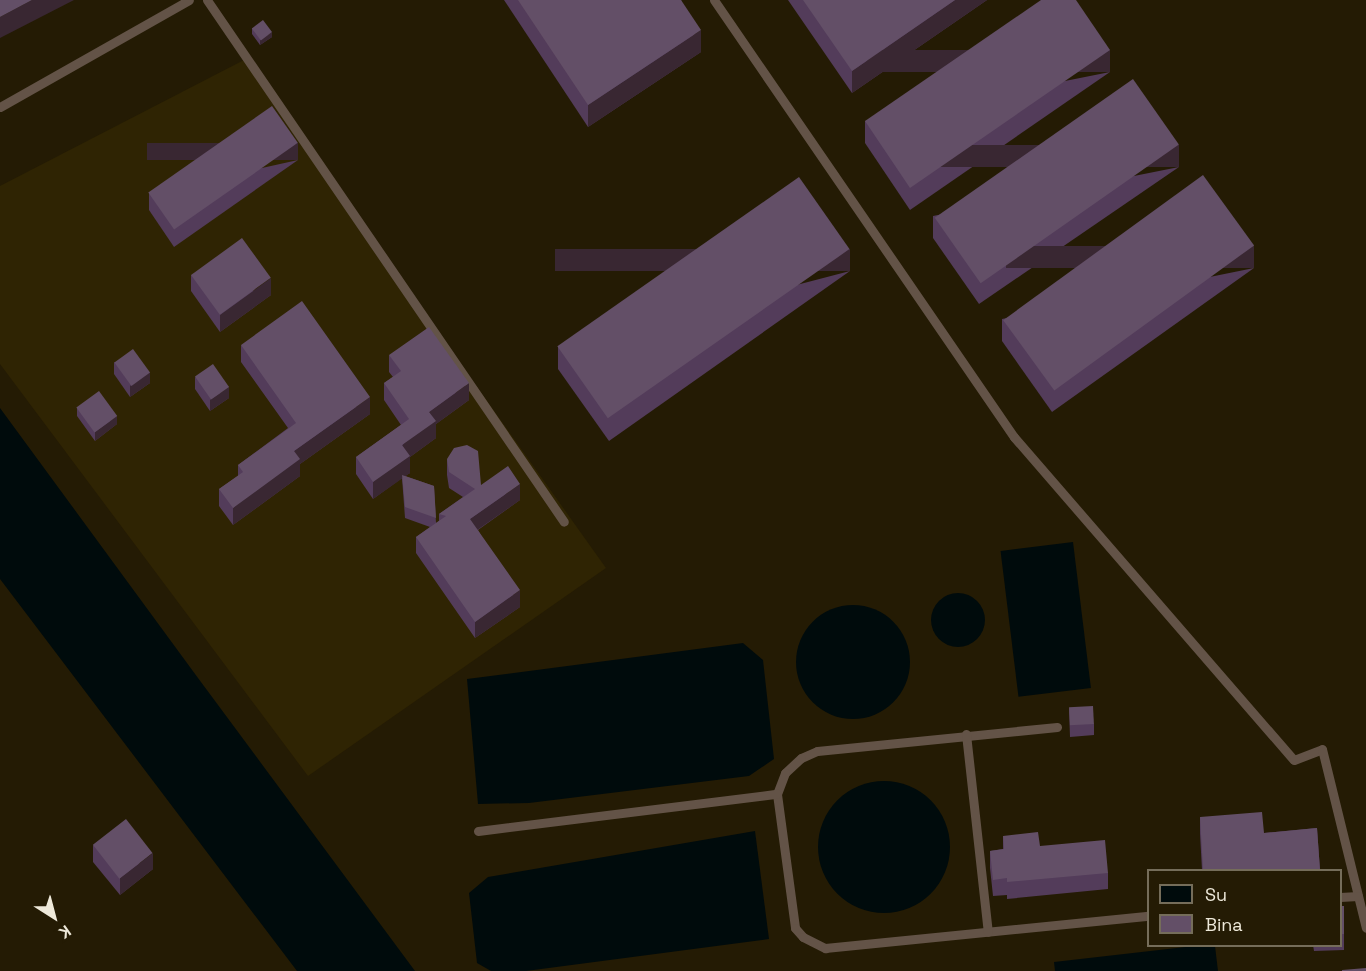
<!DOCTYPE html>
<html>
<head>
<meta charset="utf-8">
<style>
	body { margin:0 }
	#map { position:relative; width:1366px; height:971px; overflow:hidden; background:#241b04; font-family:"Space Grotesk",sans-serif }
	div>[style] { position:absolute }
	.built>* { inset:0; background:#2f2403 }
	.water>* { inset:0; background:#000b0c; transform-origin:0 0 }
	.round { border-radius:50% }
	.service>* { height:9px; margin:-4.5px; padding:0 4.5px; transform-origin:4.5px; border-radius:4.5px; background:#635347 }
	.wall>* { inset:0; background:#533c5a }
	.shaded-wall>* { inset:0; background:#392732; transform-origin:0 0 }
	.building>* { inset:0; background:#634f67; transform-origin:0 0 }
	span { translate:-50% -50%; white-space:nowrap; text-align:center; line-height:1.15; -webkit-text-stroke:4.5px #241b04; paint-order:stroke }
	.legend { position:absolute; left:1147px; top:869px; width:195px; height:78px; box-sizing:border-box; background:#241b04; border:2px solid #756d5a; margin:0; padding:8px 10px; list-style:none; font-size:18px; color:#eee9da }
	.legend li { display:flex; align-items:center; gap:12px; height:30px }
	.legend b { width:30px; border:2px solid #756d5a }
	.north { position:absolute; left:24px; top:887px; width:60px; height:60px; -webkit-text-stroke:4px #241b04; paint-order:stroke; rotate:144deg; font-size:16px; font-weight:700; line-height:24px; text-align:center; color:#eee9da }
	.north::after { content:''; display:block; margin:auto; width:21px; height:27px; background:#eee9da; clip-path:polygon(50% 0,100% 100%,50% 72%,0 100%) }
</style>
</head>
<body>
<div id="map">
	<div class="built">
		<div style="clip-path:polygon(244px 60px,606px 568px,308px 776px,0 364px,0 186px)"></div>
	</div>
	<div class="water">
		<div style="clip-path:polygon(0 408px,198px 678px,415px 971px,297px 971px,0 579px)"></div>
		<div style="left:1073px;top:542px;width:147px;height:73px;rotate:83deg"></div>
		<div class="round" style="left:931px;top:593px;width:54px;height:54px"></div>
		<div class="round" style="left:796px;top:605px;width:114px;height:114px"></div>
		<div style="clip-path:polygon(743px 643px,763px 660px,774px 759px,749px 776px,529px 803px,478px 804px,467px 679px)"></div>
		<div class="round" style="left:818px;top:781px;width:132px;height:132px"></div>
		<div style="clip-path:polygon(755px 831px,769px 939px,526px 971px,491px 971px,477px 963px,469px 893px,488px 877px)"></div>
		<div style="clip-path:polygon(1194px 946px,1215px 946px,1218px 971px,1055px 971px,1054px 962px)"></div>
	</div>
	<div class="service">
		<div style="left:207px;top:0;width:632px;rotate:55.63deg"></div>
		<div style="left:714px;top:0;width:530px;rotate:55.53deg"></div>
		<div style="left:1014px;top:437px;width:427px;rotate:49.1deg"></div>
		<div style="left:1294px;top:760px;width:30px;rotate:-21deg"></div>
		<div style="left:1322px;top:749px;width:184px;rotate:76.2deg"></div>
		<div style="left:0;top:107px;width:217px;rotate:-29.5deg"></div>
		<div style="left:1057px;top:727px;width:241px;rotate:174.3deg"></div>
		<div style="left:817px;top:751px;width:17px;rotate:156deg"></div>
		<div style="left:801px;top:758px;width:22px;rotate:137deg"></div>
		<div style="left:785px;top:773px;width:22px;rotate:111deg"></div>
		<div style="left:777px;top:794px;width:135px;rotate:82.3deg"></div>
		<div style="left:795px;top:928px;width:12px;rotate:48deg"></div>
		<div style="left:803px;top:937px;width:25px;rotate:27deg"></div>
		<div style="left:825px;top:948px;width:325px;rotate:-5.7deg"></div>
		<div style="left:966px;top:734px;width:199px;rotate:83.7deg"></div>
		<div style="left:478px;top:831px;width:301px;rotate:-7.1deg"></div>
		<div style="left:1340px;top:897px;width:18px;rotate:-3deg"></div>
	</div>
	<div class="wall">
		<div style="clip-path:polygon(504px 0,681px 0,701px 52px,588px 127px)"></div>
		<div style="clip-path:polygon(788px 0,987px 0,852px 93px)"></div>
		<div style="clip-path:polygon(252px 28px,272px 37px,260px 45px,252px 34px)"></div>
		<div style="clip-path:polygon(1110px 72px,910px 210px,865px 143px,865px 121px)"></div>
		<div style="clip-path:polygon(298px 160px,174px 247px,149px 210px,149px 193px)"></div>
		<div style="clip-path:polygon(1179px 167px,979px 304px,933px 238px,933px 216px)"></div>
		<div style="clip-path:polygon(1254px 268px,1052px 412px,1002px 341px,1002px 319px)"></div>
		<div style="clip-path:polygon(850px 271px,609px 441px,558px 369px,558px 347px)"></div>
		<div style="clip-path:polygon(191px 275px,271px 295px,220px 332px,191px 291px)"></div>
		<div style="clip-path:polygon(241px 345px,370px 414px,300px 464px,300px 476px,233px 525px,219px 506px,219px 489px,238px 476px,238px 465px,288px 428px,241px 362px)"></div>
		<div style="clip-path:polygon(389px 355px,469px 400px,436px 424px,436px 438px,410px 457px,410px 473px,405px 476px,434px 486px,436px 523px,439px 521px,439px 514px,463px 497px,449px 488px,447px 475px,447px 459px,481px 485px,520px 500px,478px 530px,520px 607px,475px 638px,416px 553px,416px 537px,430px 527px,405px 518px,402px 478px,373px 499px,356px 474px,356px 457px,401px 425px,384px 400px,384px 383px,393px 377px,389px 372px)"></div>
		<div style="clip-path:polygon(114px 362px,150px 383px,130px 397px,114px 374px)"></div>
		<div style="clip-path:polygon(195px 377px,229px 398px,210px 411px,195px 389px)"></div>
		<div style="clip-path:polygon(77px 408px,117px 424px,95px 441px,77px 416px)"></div>
		<div style="clip-path:polygon(1069px 708px,1094px 724px,1094px 735px,1070px 737px)"></div>
		<div style="clip-path:polygon(1200px 817px,1264px 833px,1317px 828px,1320px 870px,1202px 870px,1200px 834px)"></div>
		<div style="clip-path:polygon(1003px 836px,1108px 873px,1108px 889px,1007px 899px,1007px 895px,993px 896px,990px 868px,990px 851px,1003px 849px)"></div>
		<div style="clip-path:polygon(93px 845px,153px 869px,120px 895px,93px 862px)"></div>
		<div style="clip-path:polygon(1341px 906px,1344px 906px,1344px 950px,1314px 951px,1313px 945px,1341px 945px)"></div>
	</div>
	<div class="shaded-wall">
		<div style="clip-path:polygon(32px 0,74px 0,0 38px,0 17px)"></div>
		<div style="clip-path:polygon(955px 0,987px 0,852px 93px,852px 71px)"></div>
		<div style="clip-path:polygon(701px 30px,701px 52px,588px 127px,588px 105px)"></div>
		<div style="clip-path:polygon(272px 32px,272px 37px,260px 45px,260px 40px)"></div>
		<div style="left:1110px;top:50px;width:22px;height:243px;rotate:90deg"></div>
		<div style="left:298px;top:143px;width:17px;height:151px;rotate:90deg"></div>
		<div style="left:1179px;top:145px;width:22px;height:242px;rotate:90deg"></div>
		<div style="left:1254px;top:246px;width:22px;height:248px;rotate:90deg"></div>
		<div style="left:850px;top:249px;width:22px;height:295px;rotate:90deg"></div>
		<div style="clip-path:polygon(271px 278px,271px 295px,220px 332px,220px 315px)"></div>
		<div style="clip-path:polygon(150px 372px,150px 383px,130px 397px,130px 386px)"></div>
		<div style="clip-path:polygon(469px 383px,469px 400px,436px 424px,436px 438px,410px 457px,410px 473px,373px 499px,373px 482px,429px 412px)"></div>
		<div style="clip-path:polygon(229px 387px,229px 398px,210px 411px,210px 400px)"></div>
		<div style="clip-path:polygon(370px 397px,370px 414px,300px 464px,300px 476px,233px 525px,233px 508px,294px 451px)"></div>
		<div style="clip-path:polygon(117px 416px,117px 424px,95px 441px,95px 432px)"></div>
		<div style="clip-path:polygon(520px 484px,520px 500px,470px 535px,470px 519px)"></div>
		<div style="clip-path:polygon(520px 590px,520px 607px,475px 638px,475px 622px)"></div>
		<div style="clip-path:polygon(153px 853px,153px 869px,120px 895px,120px 878px)"></div>
	</div>
	<div class="building">
		<div style="clip-path:polygon(0 0,32px 0,0 17px)"></div>
		<div style="clip-path:polygon(518px 0,681px 0,701px 30px,588px 105px)"></div>
		<div style="clip-path:polygon(803px 0,955px 0,852px 71px)"></div>
		<div style="clip-path:polygon(1041px 0,1076px 0,1110px 50px,910px 188px,865px 121px)"></div>
		<div style="left:263px;top:20px;width:15px;height:14px;rotate:53deg"></div>
		<div style="left:1133px;top:79px;width:80px;height:242px;rotate:55deg"></div>
		<div style="left:272px;top:106px;width:45px;height:151px;rotate:55deg"></div>
		<div style="left:1203px;top:175px;width:87px;height:247px;rotate:54deg"></div>
		<div style="left:799px;top:177px;width:88px;height:295px;rotate:55deg"></div>
		<div style="left:242px;top:238px;width:49px;height:63px;rotate:54deg"></div>
		<div style="clip-path:polygon(302px 301px,370px 397px,294px 451px,300px 459px,233px 508px,219px 489px,243px 472px,238px 465px,296px 423px,241px 345px)"></div>
		<div style="clip-path:polygon(429px 327px,469px 383px,429px 412px,436px 421px,402px 445px,410px 456px,373px 482px,356px 457px,409px 419px,384px 383px,401px 371px,389px 355px)"></div>
		<div style="left:133px;top:349px;width:29px;height:23px;rotate:54deg"></div>
		<div style="left:213px;top:364px;width:28px;height:22px;rotate:55deg"></div>
		<div style="left:99px;top:391px;width:31px;height:28px;rotate:54deg"></div>
		<div style="clip-path:polygon(467px 445px,478px 451px,481px 485px,508px 466px,520px 484px,470px 519px,520px 590px,475px 622px,416px 537px,446px 516px,439px 514px,475px 489px,449px 472px,447px 459px,454px 448px)"></div>
		<div style="clip-path:polygon(402px 475px,434px 486px,436px 518px,405px 507px)"></div>
		<div style="left:1093px;top:706px;width:18px;height:24px;rotate:87deg"></div>
		<div style="clip-path:polygon(1262px 812px,1264px 833px,1317px 828px,1320px 870px,1203px 870px,1200px 817px)"></div>
		<div style="left:126px;top:819px;width:43px;height:42px;rotate:52deg"></div>
		<div style="clip-path:polygon(1038px 832px,1040px 846px,1105px 840px,1108px 873px,1007px 882px,1007px 878px,993px 880px,990px 851px,1004px 849px,1003px 836px)"></div>
		<div style="left:1341px;top:906px;width:3px;height:28px"></div>
		<div style="clip-path:polygon(1366px 968px,1366px 971px,1342px 971px,1342px 970px)"></div>
	</div>
	<ul class="legend">
	<li><b style="height:16px;background:#000b0c"></b>Su</li>
	<li><b style="height:16px;background:#634f67"></b>Bina</li>
	</ul>
	<div class="north">K</div>
</div>
</body>
</html>
